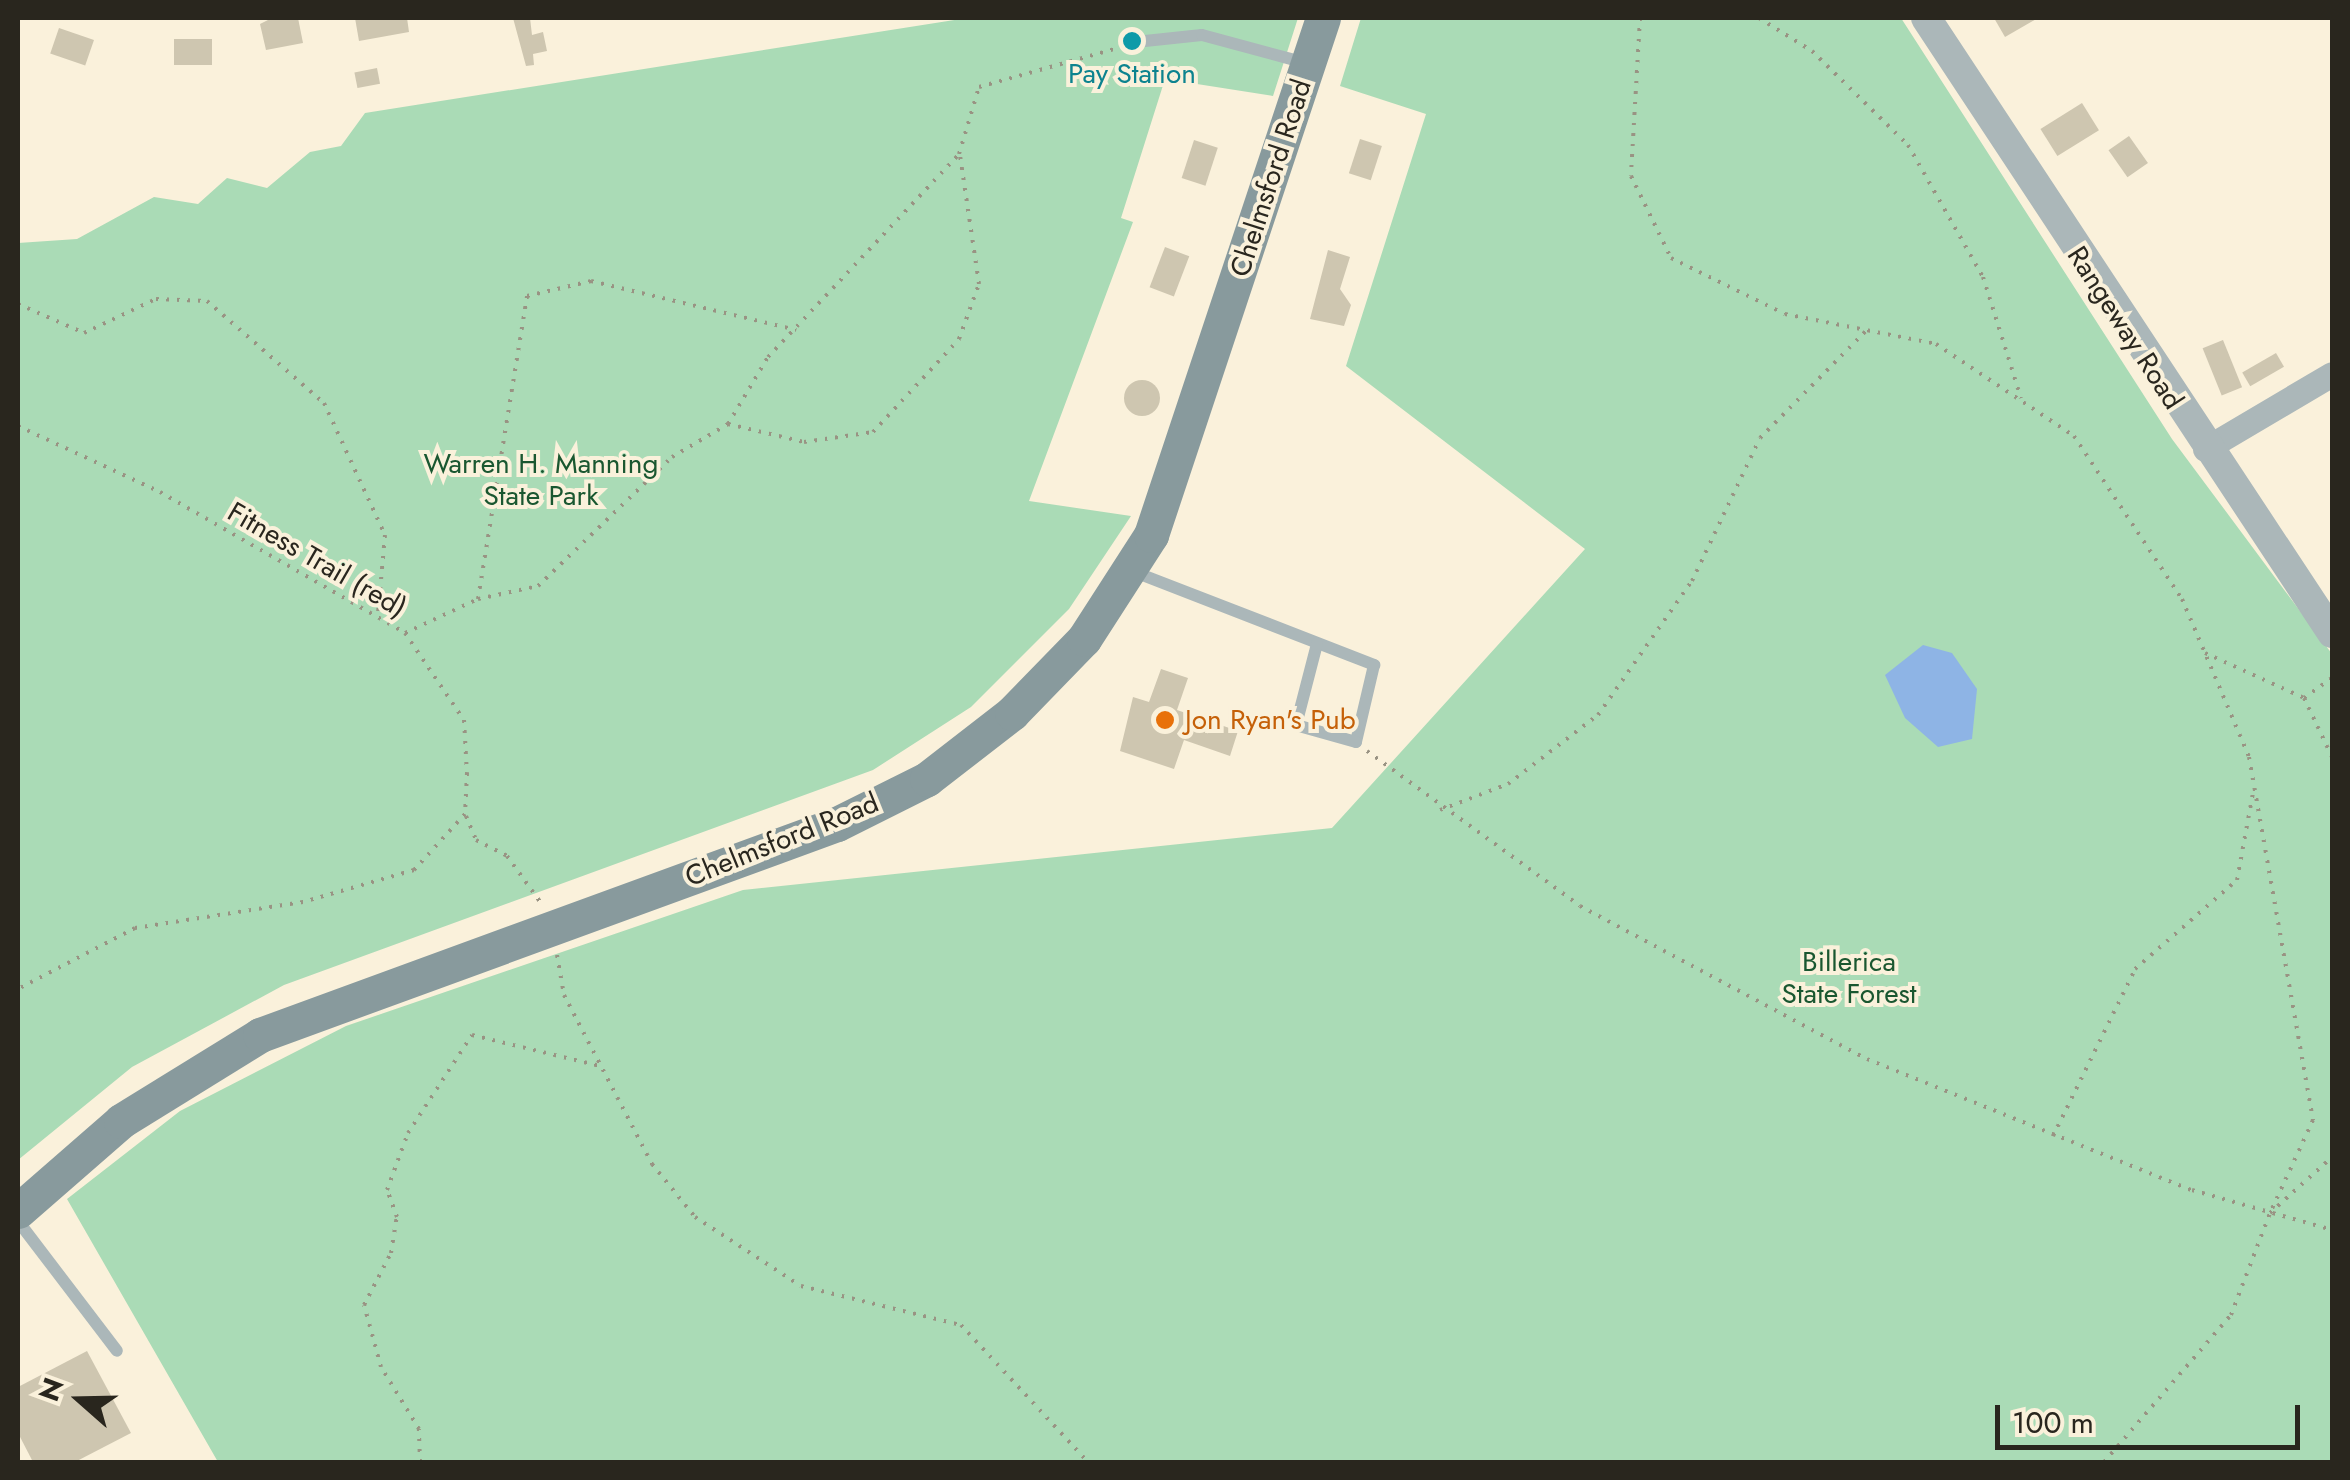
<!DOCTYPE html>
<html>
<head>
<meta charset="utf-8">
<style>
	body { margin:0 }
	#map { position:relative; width:2350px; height:1480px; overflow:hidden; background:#faf1db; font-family:Jost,sans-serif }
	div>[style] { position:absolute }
	.green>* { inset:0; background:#aadbb6 }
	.water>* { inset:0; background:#8eb4e5 }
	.building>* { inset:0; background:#cec6b0; transform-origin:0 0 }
	.round { border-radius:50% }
	.path>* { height:4px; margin-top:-2px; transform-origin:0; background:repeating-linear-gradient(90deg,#999383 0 2.5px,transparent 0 10.5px) }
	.service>* { height:12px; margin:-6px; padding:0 6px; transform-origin:6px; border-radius:6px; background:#abb7b9 }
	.minor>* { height:25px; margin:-12.5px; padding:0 12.5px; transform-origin:12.5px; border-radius:12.5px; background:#abb7b9 }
	.tertiary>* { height:30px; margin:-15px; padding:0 15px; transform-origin:15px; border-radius:15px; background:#abb7b9 }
	.secondary>* { height:35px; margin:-17.5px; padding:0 17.5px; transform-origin:17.5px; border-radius:17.5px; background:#889a9d }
	.dots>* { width:28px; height:28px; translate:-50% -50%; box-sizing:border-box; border:5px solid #faf1db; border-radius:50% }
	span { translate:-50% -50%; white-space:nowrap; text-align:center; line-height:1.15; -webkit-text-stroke:8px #faf1db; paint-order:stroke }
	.culture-label { font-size:28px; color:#0d838f }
	.street-label { font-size:28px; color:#29261e }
	.park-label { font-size:28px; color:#1a5730 }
	.food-label { font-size:28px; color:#c56008 }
	.left { translate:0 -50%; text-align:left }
	.frame { position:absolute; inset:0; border:20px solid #29261e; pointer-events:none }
	.north { position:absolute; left:30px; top:1350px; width:100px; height:100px; -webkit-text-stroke:8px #faf1db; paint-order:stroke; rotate:290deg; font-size:28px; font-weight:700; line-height:40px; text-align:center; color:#29261e }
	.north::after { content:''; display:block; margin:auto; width:35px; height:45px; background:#29261e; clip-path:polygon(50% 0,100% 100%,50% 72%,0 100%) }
	.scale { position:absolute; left:1995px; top:1405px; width:305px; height:45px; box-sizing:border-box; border:5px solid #29261e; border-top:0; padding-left:12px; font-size:30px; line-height:35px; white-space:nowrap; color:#29261e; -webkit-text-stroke:8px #faf1db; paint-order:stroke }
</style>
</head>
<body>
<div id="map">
	<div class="green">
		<div style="clip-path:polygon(967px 18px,1298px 18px,1273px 96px,1165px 79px,1121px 218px,1133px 222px,1029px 501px,1131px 516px,1069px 609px,971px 707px,873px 770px,284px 985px,132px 1067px,18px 1160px,18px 243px,77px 239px,154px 197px,198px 204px,227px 178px,267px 188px,310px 152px,341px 146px,365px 113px)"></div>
		<div style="clip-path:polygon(1361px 18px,1901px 18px,2172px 439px,2332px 654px,2332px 1462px,218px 1462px,67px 1199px,180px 1111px,346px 1026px,743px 890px,1332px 828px,1585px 549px,1346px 366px,1426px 114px,1340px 86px)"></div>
	</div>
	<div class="water">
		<div style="clip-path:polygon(1923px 645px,1952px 653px,1977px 689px,1972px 739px,1938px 747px,1905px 718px,1885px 675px)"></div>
	</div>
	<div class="building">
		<div style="clip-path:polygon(272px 18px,298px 18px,303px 43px,266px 50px,260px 24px)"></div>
		<div style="clip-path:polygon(355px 18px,407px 18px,409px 32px,359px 41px)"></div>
		<div style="clip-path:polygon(513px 18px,530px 18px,532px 35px,543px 32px,547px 51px,533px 54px,534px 65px,526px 66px)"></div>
		<div style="clip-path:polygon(1994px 18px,2038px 18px,2005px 37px)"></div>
		<div style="left:59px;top:28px;width:37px;height:27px;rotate:19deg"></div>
		<div style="left:174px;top:39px;width:38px;height:26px"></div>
		<div style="left:377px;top:68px;width:16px;height:23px;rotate:79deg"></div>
		<div style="left:2082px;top:103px;width:32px;height:49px;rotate:58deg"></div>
		<div style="left:2129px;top:136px;width:33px;height:25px;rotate:55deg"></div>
		<div style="left:1360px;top:139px;width:23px;height:36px;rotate:18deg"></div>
		<div style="left:1194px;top:140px;width:25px;height:40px;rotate:18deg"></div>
		<div style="left:1165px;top:247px;width:26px;height:43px;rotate:21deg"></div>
		<div style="clip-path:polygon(1328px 250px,1350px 257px,1340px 289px,1351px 305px,1344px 326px,1310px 319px)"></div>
		<div style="left:2223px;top:340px;width:51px;height:22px;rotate:68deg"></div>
		<div style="left:2276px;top:353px;width:16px;height:39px;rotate:60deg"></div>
		<div class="round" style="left:1124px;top:380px;width:36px;height:36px"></div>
		<div style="clip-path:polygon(1161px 669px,1188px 678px,1177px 710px,1238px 731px,1230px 756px,1184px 740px,1174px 769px,1120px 751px,1133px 697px,1149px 702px)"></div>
		<div style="clip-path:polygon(87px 1351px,131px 1433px,75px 1462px,33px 1462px,18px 1433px,18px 1387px)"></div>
	</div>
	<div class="path">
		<div style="left:1640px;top:18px;width:158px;rotate:93.3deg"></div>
		<div style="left:1631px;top:176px;width:91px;rotate:64deg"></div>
		<div style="left:1671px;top:258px;width:127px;rotate:26.2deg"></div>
		<div style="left:1785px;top:314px;width:154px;rotate:11.2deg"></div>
		<div style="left:1936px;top:344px;width:166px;rotate:33.7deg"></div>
		<div style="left:2074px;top:436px;width:196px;rotate:56.5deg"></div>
		<div style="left:2182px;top:599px;width:172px;rotate:67deg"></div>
		<div style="left:2249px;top:757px;width:369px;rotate:80deg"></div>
		<div style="left:2313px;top:1120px;width:102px;rotate:114.8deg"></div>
		<div style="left:2270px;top:1213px;width:84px;rotate:-42.1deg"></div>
		<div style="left:1759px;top:18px;width:62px;rotate:31.9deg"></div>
		<div style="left:1812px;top:51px;width:134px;rotate:44.4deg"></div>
		<div style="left:1908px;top:145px;width:152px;rotate:60.4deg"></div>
		<div style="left:1983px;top:277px;width:127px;rotate:72.6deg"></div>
		<div style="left:18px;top:304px;width:72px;rotate:23.7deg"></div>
		<div style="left:84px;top:333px;width:80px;rotate:-25.3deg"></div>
		<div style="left:156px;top:299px;width:51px;rotate:2.2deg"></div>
		<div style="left:207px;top:301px;width:155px;rotate:41.1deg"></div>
		<div style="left:324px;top:403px;width:145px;rotate:65.2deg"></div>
		<div style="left:385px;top:535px;width:79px;rotate:95.1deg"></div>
		<div style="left:728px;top:424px;width:78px;rotate:13.3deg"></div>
		<div style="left:804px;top:442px;width:70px;rotate:-8.2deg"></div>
		<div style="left:873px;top:432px;width:127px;rotate:-47.2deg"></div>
		<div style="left:959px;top:339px;width:59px;rotate:-70deg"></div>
		<div style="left:979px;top:284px;width:130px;rotate:-98.4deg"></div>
		<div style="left:18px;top:426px;width:157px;rotate:24.9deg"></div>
		<div style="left:160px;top:492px;width:283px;rotate:29.9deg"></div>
		<div style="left:405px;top:633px;width:105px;rotate:55.9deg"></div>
		<div style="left:464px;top:720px;width:53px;rotate:86.8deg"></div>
		<div style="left:467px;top:773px;width:41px;rotate:92.8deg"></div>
		<div style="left:465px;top:814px;width:76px;rotate:132.3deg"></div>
		<div style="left:414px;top:870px;width:116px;rotate:163.9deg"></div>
		<div style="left:303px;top:902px;width:170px;rotate:171.2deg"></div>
		<div style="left:135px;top:928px;width:132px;rotate:152.5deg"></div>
		<div style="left:478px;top:599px;width:307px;rotate:-80.8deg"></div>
		<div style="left:527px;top:296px;width:66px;rotate:-13.2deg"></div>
		<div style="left:591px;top:281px;width:211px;rotate:13.4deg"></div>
		<div style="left:405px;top:633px;width:81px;rotate:-25deg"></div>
		<div style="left:478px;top:599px;width:61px;rotate:-12.2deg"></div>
		<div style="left:538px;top:586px;width:186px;rotate:-43.9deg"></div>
		<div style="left:672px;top:457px;width:65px;rotate:-30.5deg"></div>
		<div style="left:728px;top:424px;width:78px;rotate:-59.2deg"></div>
		<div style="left:768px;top:357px;width:279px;rotate:-46.7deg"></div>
		<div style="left:959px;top:154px;width:70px;rotate:-73.4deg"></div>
		<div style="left:979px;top:87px;width:155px;rotate:-15.7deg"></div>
		<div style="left:2205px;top:653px;width:109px;rotate:24.4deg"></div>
		<div style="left:2304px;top:698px;width:65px;rotate:64.6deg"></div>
		<div style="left:2304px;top:698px;width:34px;rotate:-36deg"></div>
		<div style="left:1367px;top:751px;width:263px;rotate:36deg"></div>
		<div style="left:1580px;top:906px;width:325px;rotate:28.1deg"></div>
		<div style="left:1867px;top:1059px;width:350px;rotate:22deg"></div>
		<div style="left:2192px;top:1190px;width:146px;rotate:15.9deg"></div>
		<div style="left:1440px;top:810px;width:73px;rotate:-20.9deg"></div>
		<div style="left:1508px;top:784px;width:113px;rotate:-37.5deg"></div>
		<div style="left:1598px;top:715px;width:164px;rotate:-55deg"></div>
		<div style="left:1692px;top:581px;width:158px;rotate:-64.6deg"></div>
		<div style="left:1760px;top:438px;width:152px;rotate:-45.3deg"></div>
		<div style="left:466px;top:816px;width:26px;rotate:67deg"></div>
		<div style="left:476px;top:840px;width:35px;rotate:27deg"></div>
		<div style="left:507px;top:856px;width:58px;rotate:54.1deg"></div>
		<div style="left:557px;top:955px;width:41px;rotate:80.1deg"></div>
		<div style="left:564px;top:995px;width:191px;rotate:62.5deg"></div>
		<div style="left:652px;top:1164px;width:68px;rotate:50.9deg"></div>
		<div style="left:695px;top:1217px;width:126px;rotate:33.1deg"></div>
		<div style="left:801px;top:1286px;width:165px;rotate:13.7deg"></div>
		<div style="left:961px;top:1325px;width:187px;rotate:47.2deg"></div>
		<div style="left:2053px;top:1136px;width:186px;rotate:-63.8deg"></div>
		<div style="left:2135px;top:969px;width:135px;rotate:-41.1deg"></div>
		<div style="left:2237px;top:880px;width:88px;rotate:-79.6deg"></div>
		<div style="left:420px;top:1462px;width:33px;rotate:-92deg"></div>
		<div style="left:419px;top:1429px;width:73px;rotate:-121.5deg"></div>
		<div style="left:381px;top:1367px;width:64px;rotate:-105.3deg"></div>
		<div style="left:364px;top:1305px;width:59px;rotate:-62.6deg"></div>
		<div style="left:391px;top:1253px;width:36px;rotate:-81deg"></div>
		<div style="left:397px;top:1217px;width:29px;rotate:-110deg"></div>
		<div style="left:387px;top:1190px;width:61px;rotate:-69.8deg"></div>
		<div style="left:408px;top:1133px;width:117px;rotate:-56.9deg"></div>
		<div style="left:472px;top:1035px;width:136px;rotate:13.6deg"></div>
		<div style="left:2104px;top:1462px;width:194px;rotate:-49.2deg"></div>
		<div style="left:2231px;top:1315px;width:109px;rotate:-69.1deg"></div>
	</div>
	<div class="service">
		<div style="left:1145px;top:41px;width:57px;rotate:-6deg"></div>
		<div style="left:1202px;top:35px;width:108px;rotate:15.1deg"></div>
		<div style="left:1132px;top:571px;width:260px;rotate:21.2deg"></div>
		<div style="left:1374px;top:665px;width:79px;rotate:103.2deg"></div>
		<div style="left:1356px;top:742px;width:62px;rotate:-164.2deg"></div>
		<div style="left:1296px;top:725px;width:84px;rotate:-75.5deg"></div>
		<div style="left:18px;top:1221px;width:163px;rotate:52.7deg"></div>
	</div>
	<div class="minor">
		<div style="left:2205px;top:449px;width:147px;rotate:-30.6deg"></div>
	</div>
	<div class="tertiary">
		<div style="left:1926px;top:18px;width:737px;rotate:56.57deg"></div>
	</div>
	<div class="secondary">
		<div style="left:18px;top:1211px;width:137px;rotate:-41.1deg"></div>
		<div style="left:121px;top:1121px;width:163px;rotate:-31.7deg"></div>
		<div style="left:260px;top:1035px;width:614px;rotate:-20.09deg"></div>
		<div style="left:837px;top:824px;width:101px;rotate:-26.6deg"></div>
		<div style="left:927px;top:779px;width:108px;rotate:-37.8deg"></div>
		<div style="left:1012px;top:713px;width:103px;rotate:-45.8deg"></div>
		<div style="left:1084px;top:639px;width:124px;rotate:-57.2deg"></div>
		<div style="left:1151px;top:535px;width:545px;rotate:-71.6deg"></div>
	</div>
	<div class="dots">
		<div style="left:1132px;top:41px;background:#0f9aa8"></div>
		<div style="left:1165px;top:720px;background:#e8710a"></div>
	</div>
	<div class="culture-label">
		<span style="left:1132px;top:74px">Pay Station</span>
	</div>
	<div class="street-label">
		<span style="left:1271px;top:178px;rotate:-72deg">Chelmsford Road</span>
		<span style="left:2125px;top:328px;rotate:57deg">Rangeway Road</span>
		<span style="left:317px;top:560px;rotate:30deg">Fitness Trail (red)</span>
		<span style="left:782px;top:840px;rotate:-22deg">Chelmsford Road</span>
	</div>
	<div class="park-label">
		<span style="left:541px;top:480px">Warren H. Manning<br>State Park</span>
		<span style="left:1849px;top:978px">Billerica<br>State Forest</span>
	</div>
	<div class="food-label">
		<span class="left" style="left:1185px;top:720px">Jon Ryan's Pub</span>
	</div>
	<div class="frame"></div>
	<div class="north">N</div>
	<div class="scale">100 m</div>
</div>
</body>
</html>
